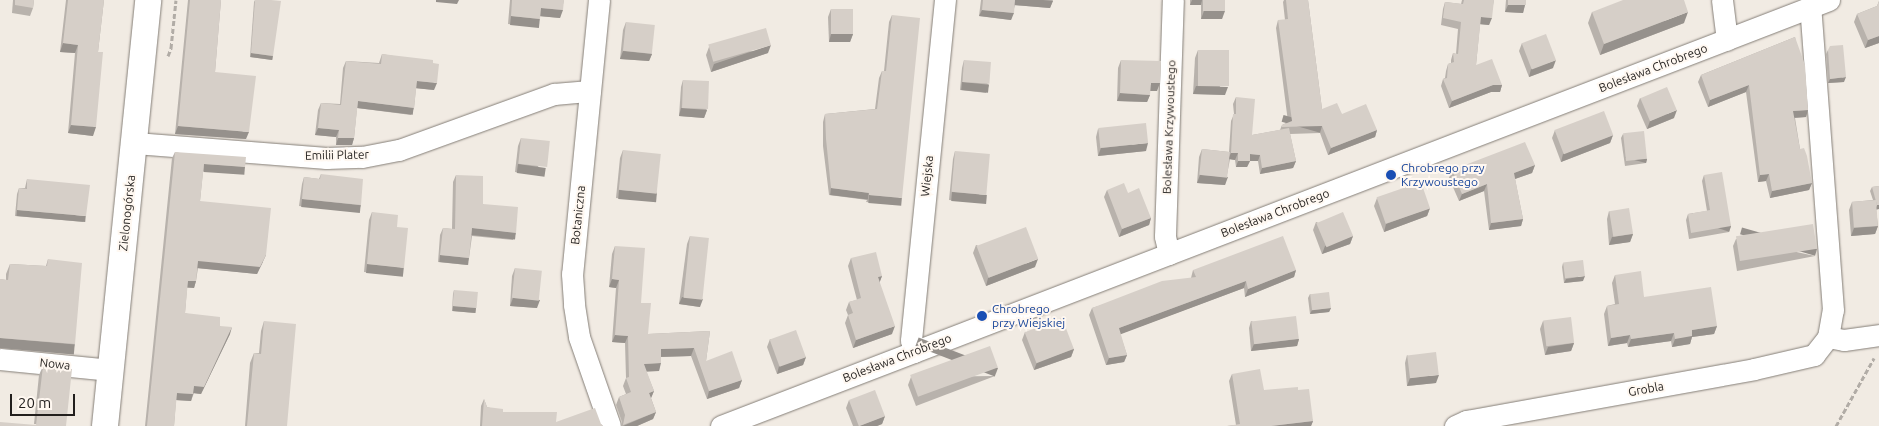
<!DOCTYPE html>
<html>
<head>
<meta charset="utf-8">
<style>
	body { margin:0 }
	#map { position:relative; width:1879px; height:426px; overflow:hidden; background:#f1ebe3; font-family:Ubuntu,sans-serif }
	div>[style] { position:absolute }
	.path>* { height:3px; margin-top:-1.5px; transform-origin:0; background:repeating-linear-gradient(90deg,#b1aca6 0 5px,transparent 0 7.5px) }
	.roads { filter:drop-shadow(0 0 1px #847e77) drop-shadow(0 0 1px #847e77) }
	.minor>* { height:21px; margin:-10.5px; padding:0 10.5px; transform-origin:10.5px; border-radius:10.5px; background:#fff }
	.tertiary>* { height:26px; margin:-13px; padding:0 13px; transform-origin:13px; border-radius:13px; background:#fff }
	.wall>* { inset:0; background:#b8b2ac }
	.shaded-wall>* { inset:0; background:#96918c; transform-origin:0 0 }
	.building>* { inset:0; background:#d6cfc8; transform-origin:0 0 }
	.dots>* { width:14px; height:14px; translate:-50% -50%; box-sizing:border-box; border:2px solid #fff8f1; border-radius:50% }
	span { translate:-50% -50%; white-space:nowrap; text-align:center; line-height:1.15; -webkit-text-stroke:4px #fff8f1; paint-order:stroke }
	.street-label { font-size:12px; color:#221f1d }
	.transit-label { font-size:12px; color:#164399 }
	.left { translate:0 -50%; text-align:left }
	.scale { position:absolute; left:10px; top:394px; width:65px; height:22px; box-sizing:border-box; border:2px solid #221f1d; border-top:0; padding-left:6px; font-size:15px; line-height:18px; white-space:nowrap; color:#221f1d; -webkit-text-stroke:4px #fff8f1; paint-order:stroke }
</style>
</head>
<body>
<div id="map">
	<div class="path">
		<div style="left:168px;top:56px;width:9px;rotate:-69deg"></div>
		<div style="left:171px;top:48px;width:48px;rotate:-84.1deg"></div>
		<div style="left:1836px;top:426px;width:78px;rotate:-60.8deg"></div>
	</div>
	<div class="roads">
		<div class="minor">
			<div style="left:599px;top:0;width:275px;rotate:95.6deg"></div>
			<div style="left:572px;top:274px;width:31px;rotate:86deg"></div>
			<div style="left:574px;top:305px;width:32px;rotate:81deg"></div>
			<div style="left:579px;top:337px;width:94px;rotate:70.8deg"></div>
			<div style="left:1722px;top:0;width:40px;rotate:82.9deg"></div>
			<div style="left:135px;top:143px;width:192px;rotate:4.5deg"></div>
			<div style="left:326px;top:158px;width:36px;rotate:-2deg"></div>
			<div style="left:362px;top:157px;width:38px;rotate:-11deg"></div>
			<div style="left:399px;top:150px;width:165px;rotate:-19.9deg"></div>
			<div style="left:554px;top:94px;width:36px;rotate:-5deg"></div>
			<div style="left:1169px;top:254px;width:18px;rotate:-103deg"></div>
			<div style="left:1165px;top:236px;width:236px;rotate:-88.1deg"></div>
			<div style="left:1828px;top:337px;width:16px;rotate:11deg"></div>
			<div style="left:1844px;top:340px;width:35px;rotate:-8deg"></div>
			<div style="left:914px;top:352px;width:12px;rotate:-104deg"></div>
			<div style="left:911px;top:340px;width:342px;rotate:-84.3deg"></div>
			<div style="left:0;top:359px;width:111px;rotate:5.7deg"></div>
			<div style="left:721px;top:426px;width:1187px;rotate:-21.03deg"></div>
			<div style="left:1455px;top:426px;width:12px;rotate:-24deg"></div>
			<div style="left:1466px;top:421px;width:293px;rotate:-10.2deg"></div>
			<div style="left:1754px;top:369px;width:62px;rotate:-13.1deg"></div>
			<div style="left:1814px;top:355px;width:23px;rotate:-52deg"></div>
			<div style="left:1828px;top:337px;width:27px;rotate:-80deg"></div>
			<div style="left:1833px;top:310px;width:304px;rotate:-94.3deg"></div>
		</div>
		<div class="tertiary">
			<div style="left:105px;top:426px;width:428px;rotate:-84.2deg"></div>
		</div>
	</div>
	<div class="wall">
		<div style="clip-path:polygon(13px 0,34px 0,33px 8px,30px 16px,12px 13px)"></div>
		<div style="clip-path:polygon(66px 0,104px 0,98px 52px,93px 136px,68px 133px,75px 53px,60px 52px)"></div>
		<div style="clip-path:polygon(188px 0,221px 0,215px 72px,246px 139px,175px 134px)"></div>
		<div style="clip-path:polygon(255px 0,271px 0,273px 56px,272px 60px,250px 57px,254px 2px)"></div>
		<div style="clip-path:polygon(510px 0,564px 0,560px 18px,540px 16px,537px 27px,508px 24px)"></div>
		<div style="clip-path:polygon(981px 0,1053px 0,1050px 8px,1015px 5px,1011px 20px,979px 16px)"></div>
		<div style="clip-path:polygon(1190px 0,1225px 0,1222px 19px,1201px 19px,1201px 5px,1190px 5px)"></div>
		<div style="clip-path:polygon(1284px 0,1308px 0,1322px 109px,1342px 114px,1377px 130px,1375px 137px,1328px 155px,1320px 133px,1290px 134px,1296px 161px,1293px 168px,1260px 174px,1258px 161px,1250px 161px,1247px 167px,1236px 167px,1235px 160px,1230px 159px,1225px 185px,1197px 183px,1199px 157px,1202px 149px,1229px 152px,1231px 121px,1234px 114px,1233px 104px,1236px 97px,1252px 135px,1280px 130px,1282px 125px,1288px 122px,1276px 28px,1278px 20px,1285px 20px,1283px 2px)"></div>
		<div style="clip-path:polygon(1462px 0,1494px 0,1489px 25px,1480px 24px,1476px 65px,1502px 85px,1500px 92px,1491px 92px,1449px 108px,1441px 86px,1443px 79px,1445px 78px,1446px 71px,1448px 64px,1451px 63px,1451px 60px,1453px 53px,1456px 54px,1458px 29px,1441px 25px,1443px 9px,1445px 2px,1461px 4px)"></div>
		<div style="clip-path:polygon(1506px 0,1526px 0,1523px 13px,1505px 12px)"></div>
		<div style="clip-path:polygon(1879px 1px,1879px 43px,1865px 48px,1854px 22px,1857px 14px,1877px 6px)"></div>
		<div style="clip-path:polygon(831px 9px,853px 34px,850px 42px,829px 42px,828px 17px)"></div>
		<div style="clip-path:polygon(1592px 12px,1684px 23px,1600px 55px,1588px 23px)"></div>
		<div style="clip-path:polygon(892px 15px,899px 205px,866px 202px,867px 200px,829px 195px,823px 146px,823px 122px,825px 114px,875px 109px,879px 78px,882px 71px,884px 71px,889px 22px)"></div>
		<div style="clip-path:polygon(626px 22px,652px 54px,649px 61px,620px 59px,623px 30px)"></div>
		<div style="clip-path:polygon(1795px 37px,1808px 110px,1806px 117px,1795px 118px,1800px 149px,1812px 183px,1809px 190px,1770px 198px,1766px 181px,1758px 182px,1746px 92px,1708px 107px,1698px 82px,1701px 75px)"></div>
		<div style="clip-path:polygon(1522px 43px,1553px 68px,1529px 77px,1519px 51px)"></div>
		<div style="clip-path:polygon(709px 47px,768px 53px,711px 72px,706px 55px)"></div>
		<div style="clip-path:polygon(1198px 50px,1225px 95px,1193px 94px,1195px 58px)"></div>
		<div style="clip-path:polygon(1828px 50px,1844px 82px,1828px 83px,1826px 54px)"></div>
		<div style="clip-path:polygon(382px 54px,433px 63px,434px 90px,416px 88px,414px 108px,411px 115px,357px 108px,354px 138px,352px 145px,336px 145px,336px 137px,315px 135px,318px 110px,321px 103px,340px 104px,343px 68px,346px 61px,379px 63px)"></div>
		<div style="clip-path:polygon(964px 60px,989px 85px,986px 93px,960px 90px,962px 68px)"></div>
		<div style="clip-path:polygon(1121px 60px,1157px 91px,1150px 91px,1150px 95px,1147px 102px,1117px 101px,1118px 68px)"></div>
		<div style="clip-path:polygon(683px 80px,707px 110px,704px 118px,679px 116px,681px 87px)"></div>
		<div style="clip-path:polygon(1640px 98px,1674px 118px,1647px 129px,1637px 106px)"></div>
		<div style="clip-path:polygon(1098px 129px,1146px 151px,1098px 156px,1096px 137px)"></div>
		<div style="clip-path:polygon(1555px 130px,1613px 135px,1610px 143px,1561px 162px,1552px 138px)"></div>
		<div style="clip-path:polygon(1623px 134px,1647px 159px,1646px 163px,1625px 166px,1621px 138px)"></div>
		<div style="clip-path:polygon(521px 138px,544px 176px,515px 172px,518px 146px)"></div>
		<div style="clip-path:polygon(623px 150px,657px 193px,654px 201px,616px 198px,620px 158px)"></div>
		<div style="clip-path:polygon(955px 151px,984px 203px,949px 200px,953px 159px)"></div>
		<div style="clip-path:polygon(175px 152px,245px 167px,242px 174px,203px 171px,200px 201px,263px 262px,257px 274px,198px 268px,196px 281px,194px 288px,187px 288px,185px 313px,220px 326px,230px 334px,201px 394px,194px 393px,191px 401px,176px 400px,174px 426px,145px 426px,172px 158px)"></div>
		<div style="clip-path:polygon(1535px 165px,1532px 173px,1515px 179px,1523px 219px,1521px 226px,1489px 230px,1484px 191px,1459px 201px,1449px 178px,1452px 170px)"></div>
		<div style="clip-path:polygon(321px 174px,361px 205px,358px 212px,299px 206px,302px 184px,304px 177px,319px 179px)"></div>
		<div style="clip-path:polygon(456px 175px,483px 204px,516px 233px,513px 240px,472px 236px,469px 258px,467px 265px,438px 262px,440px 235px,443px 228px,452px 229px,453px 182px)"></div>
		<div style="clip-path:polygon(1704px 175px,1731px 226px,1729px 232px,1689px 239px,1686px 220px,1688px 214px,1707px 211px,1702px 181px)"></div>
		<div style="clip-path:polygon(27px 179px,84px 222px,15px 216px,17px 194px,19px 188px,25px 188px)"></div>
		<div style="clip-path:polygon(1879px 186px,1876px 209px,1878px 226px,1875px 234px,1851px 236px,1849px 210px,1852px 202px,1873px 200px,1870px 191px,1872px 187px)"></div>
		<div style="clip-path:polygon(1107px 190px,1128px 193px,1151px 218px,1149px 225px,1119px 237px,1104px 197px)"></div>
		<div style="clip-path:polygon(1377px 198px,1430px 208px,1427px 216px,1384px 232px,1374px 206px)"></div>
		<div style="clip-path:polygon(1609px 211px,1633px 234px,1630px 242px,1609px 245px,1607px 219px)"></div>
		<div style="clip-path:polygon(372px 212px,397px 227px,401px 276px,364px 272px,369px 220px)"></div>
		<div style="clip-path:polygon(1316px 222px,1353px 236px,1350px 244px,1322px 254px,1313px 230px)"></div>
		<div style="clip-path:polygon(690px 236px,700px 307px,679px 304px,687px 244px)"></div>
		<div style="clip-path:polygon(1736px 239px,1815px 256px,1737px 271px,1733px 246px)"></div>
		<div style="clip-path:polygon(976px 245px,1035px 267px,986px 286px,973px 253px)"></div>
		<div style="clip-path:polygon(615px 246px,641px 303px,648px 334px,710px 331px,706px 361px,742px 380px,739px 388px,707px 399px,691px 356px,661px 357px,659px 371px,646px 371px,654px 391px,651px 398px,656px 412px,653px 419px,637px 426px,621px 426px,622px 422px,616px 405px,619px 397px,626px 394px,623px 386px,626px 378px,625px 343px,612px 342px,616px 288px,609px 287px,612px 254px)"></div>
		<div style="clip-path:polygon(851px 258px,882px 276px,879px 283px,892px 334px,853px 348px,845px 323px,848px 315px,846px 310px,849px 302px,857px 300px,848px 266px)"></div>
		<div style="clip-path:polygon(48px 259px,75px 344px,71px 354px,0 348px,0 279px,6px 280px,6px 274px,10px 264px,46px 266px)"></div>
		<div style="clip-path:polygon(1563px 263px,1583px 281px,1564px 283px,1562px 267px)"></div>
		<div style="clip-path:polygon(515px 268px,537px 308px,510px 306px,512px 276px)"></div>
		<div style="clip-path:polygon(1193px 270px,1296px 270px,1294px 277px,1245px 297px,1244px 288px,1120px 334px,1127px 355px,1124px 362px,1106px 365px,1089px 315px,1092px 308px,1191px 278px)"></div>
		<div style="clip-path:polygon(1615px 275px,1644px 297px,1717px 326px,1714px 334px,1692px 337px,1690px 344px,1672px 347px,1671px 341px,1628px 347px,1627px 343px,1608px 346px,1604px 314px,1607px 306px,1615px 304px,1612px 283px)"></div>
		<div style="clip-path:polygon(454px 290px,476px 308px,475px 313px,452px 311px,453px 294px)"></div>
		<div style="clip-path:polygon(1310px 294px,1331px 308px,1329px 312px,1310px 314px,1308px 298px)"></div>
		<div style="clip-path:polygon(264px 321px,287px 426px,245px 426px,250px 363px,254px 353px,259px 353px,261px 331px)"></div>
		<div style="clip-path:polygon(1251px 321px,1299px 339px,1297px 346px,1251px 351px,1249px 328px)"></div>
		<div style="clip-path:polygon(1543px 321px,1574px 343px,1571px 351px,1545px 355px,1540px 329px)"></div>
		<div style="clip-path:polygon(1025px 332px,1074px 349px,1071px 357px,1034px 370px,1022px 340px)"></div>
		<div style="clip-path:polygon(770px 339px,806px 357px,803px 365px,777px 374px,767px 347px)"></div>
		<div style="clip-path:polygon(1407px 355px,1436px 383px,1407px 386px,1405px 363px)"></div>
		<div style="clip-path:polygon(43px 366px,66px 426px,34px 424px,39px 375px)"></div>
		<div style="clip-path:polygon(1232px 374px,1264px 390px,1298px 390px,1313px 421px,1311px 426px,1227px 426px,1236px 425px,1229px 381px)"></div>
		<div style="clip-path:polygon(995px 376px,916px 406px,908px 385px,911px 377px)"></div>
		<div style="clip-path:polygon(484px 399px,487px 407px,503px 412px,556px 422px,601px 424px,603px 426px,480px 426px,481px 406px)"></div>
		<div style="clip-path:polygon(849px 400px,885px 416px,882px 424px,877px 426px,853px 426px,846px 408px)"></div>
	</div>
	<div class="shaded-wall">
		<div style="clip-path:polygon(436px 0,459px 0,457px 4px,436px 2px)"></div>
		<div style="clip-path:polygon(1015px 0,1043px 0,1053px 1px,1050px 8px,1013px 5px)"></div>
		<div style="clip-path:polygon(1192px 0,1202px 0,1201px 5px,1190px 5px)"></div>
		<div style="clip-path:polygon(1508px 5px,1525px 5px,1523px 13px,1505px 12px)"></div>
		<div style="clip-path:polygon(541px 8px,563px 10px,560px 18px,538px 16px)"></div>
		<div style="clip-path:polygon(982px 10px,1014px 13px,1011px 20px,979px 16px)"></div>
		<div style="clip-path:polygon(1204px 11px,1225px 11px,1222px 19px,1201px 19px)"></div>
		<div style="clip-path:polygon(1688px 12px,1684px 23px,1600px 55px,1604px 44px)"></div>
		<div style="left:511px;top:16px;width:29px;height:9px;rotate:6deg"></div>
		<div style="clip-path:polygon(1481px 17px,1492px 18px,1489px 25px,1478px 24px)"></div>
		<div style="clip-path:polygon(831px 34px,853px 34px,850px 42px,829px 42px)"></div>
		<div style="clip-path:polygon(1879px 36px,1879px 43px,1865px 48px,1868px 40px)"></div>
		<div style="clip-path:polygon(63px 43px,78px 45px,75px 53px,60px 52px)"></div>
		<div style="clip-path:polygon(771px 45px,768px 53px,711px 72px,714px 64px)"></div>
		<div style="clip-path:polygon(623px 51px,652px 54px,649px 61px,620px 59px)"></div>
		<div style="left:251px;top:53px;width:22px;height:4px;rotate:8deg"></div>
		<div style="clip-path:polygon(1556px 60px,1553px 68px,1529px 77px,1531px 69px)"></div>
		<div style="clip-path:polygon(1846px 77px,1844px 82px,1828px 83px,1830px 79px)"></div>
		<div style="clip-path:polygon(417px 81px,437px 83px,434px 90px,414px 88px)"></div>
		<div style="left:962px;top:82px;width:27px;height:8px;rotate:6deg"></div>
		<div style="clip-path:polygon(1151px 83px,1160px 83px,1157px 91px,1148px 91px)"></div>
		<div style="clip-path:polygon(1493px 85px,1502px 85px,1500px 92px,1491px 92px,1449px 108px,1452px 101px)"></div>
		<div style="clip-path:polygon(1749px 85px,1746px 92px,1708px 107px,1710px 100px)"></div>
		<div style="clip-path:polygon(1196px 86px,1228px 87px,1225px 95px,1193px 94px)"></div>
		<div style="clip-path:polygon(1120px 93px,1150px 95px,1147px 102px,1117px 101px)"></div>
		<div style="left:358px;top:101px;width:56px;height:7px;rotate:7deg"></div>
		<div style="clip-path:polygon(681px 108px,707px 110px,704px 118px,679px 116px)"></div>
		<div style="clip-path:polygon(1677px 110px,1674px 118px,1647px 129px,1650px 121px)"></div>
		<div style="clip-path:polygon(1808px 110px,1806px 117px,1791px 118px,1793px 111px)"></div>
		<div style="clip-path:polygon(71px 125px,96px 127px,93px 136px,68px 133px)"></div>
		<div style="clip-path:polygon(178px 126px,249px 132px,246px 139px,175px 134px)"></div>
		<div style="left:1322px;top:126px;width:7px;height:40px;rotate:106deg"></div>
		<div style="clip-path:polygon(318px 128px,339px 130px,336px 137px,315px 135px)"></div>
		<div style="clip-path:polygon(1377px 130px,1375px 137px,1328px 155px,1331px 148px)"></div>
		<div style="clip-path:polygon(1613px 135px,1610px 143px,1561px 162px,1563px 154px)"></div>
		<div style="clip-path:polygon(338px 138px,354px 138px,352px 145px,336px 145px)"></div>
		<div style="clip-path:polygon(1148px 143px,1146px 151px,1098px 156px,1101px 148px)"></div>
		<div style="clip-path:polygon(1231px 153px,1238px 153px,1235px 160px,1228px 159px)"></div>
		<div style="clip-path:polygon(1250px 154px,1260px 155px,1258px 161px,1248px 161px)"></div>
		<div style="left:1647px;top:159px;width:4px;height:21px;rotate:104deg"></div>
		<div style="clip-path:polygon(1238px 161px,1250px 161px,1247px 167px,1236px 167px)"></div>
		<div style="clip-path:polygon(1296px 161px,1293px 168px,1260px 174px,1262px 168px)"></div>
		<div style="left:204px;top:164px;width:41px;height:8px;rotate:4deg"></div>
		<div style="left:518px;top:164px;width:28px;height:9px;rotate:8deg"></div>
		<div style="clip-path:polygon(1535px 165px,1532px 173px,1512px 180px,1514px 173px)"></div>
		<div style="clip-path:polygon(1769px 174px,1766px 181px,1758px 182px,1760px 175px)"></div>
		<div style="clip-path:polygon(1200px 175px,1228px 177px,1225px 185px,1197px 183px)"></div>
		<div style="clip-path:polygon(1812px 183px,1809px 190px,1770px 198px,1772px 191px)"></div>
		<div style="clip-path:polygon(1487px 184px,1484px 191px,1459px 201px,1462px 194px)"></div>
		<div style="left:831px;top:188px;width:38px;height:7px;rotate:7deg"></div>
		<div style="left:619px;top:190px;width:38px;height:9px;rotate:5deg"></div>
		<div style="left:952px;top:192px;width:35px;height:9px;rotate:5deg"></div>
		<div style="left:869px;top:195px;width:33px;height:8px;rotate:5deg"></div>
		<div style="left:302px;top:199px;width:59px;height:8px;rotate:6deg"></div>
		<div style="clip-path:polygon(1877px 205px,1879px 205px,1879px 209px,1875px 210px)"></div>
		<div style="clip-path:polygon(1430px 208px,1427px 216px,1384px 232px,1386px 224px)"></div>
		<div style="left:17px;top:210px;width:69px;height:6px;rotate:5deg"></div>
		<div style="clip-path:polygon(1151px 218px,1149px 225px,1119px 237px,1122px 229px)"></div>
		<div style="clip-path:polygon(1523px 219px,1521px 226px,1489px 230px,1491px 223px)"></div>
		<div style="left:1731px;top:226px;width:6px;height:41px;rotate:108deg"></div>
		<div style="clip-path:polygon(1878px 226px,1875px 234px,1851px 236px,1854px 228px)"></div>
		<div style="left:472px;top:228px;width:44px;height:7px;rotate:6deg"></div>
		<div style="clip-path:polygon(1633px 234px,1630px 242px,1609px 245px,1612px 237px)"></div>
		<div style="clip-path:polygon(1353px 236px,1350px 244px,1322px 254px,1325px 246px)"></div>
		<div style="left:1817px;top:249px;width:7px;height:78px;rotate:106deg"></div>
		<div style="clip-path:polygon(266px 255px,257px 274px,196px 268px,198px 261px)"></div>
		<div style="left:440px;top:255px;width:29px;height:7px;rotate:6deg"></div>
		<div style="clip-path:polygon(1038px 259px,1035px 267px,986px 286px,988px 278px)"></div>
		<div style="left:367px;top:264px;width:37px;height:9px;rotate:6deg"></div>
		<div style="clip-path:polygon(1296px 270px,1294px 277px,1245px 297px,1248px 289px)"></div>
		<div style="clip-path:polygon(882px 276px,879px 284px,878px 277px)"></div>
		<div style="clip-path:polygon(1585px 276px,1583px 281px,1564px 283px,1566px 279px)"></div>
		<div style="clip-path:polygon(612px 279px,619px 280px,616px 288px,609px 287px)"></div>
		<div style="clip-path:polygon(188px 281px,196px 281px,194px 288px,186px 287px)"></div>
		<div style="clip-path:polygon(1246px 281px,1244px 288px,1116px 336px,1119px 328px)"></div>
		<div style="clip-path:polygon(682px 297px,703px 299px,700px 307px,679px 304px)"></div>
		<div style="clip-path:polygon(513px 298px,540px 300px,537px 308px,510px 306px)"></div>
		<div style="left:453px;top:306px;width:23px;height:5px;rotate:5deg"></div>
		<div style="clip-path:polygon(1331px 308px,1329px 312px,1310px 314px,1312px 310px)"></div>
		<div style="clip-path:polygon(895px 326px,892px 334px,853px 348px,856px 340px)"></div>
		<div style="clip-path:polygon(1717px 326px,1714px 334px,1692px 337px,1690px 344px,1672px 347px,1675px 339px,1692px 330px)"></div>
		<div style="clip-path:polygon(232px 327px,230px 334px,201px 394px,192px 393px,194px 386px)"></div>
		<div style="clip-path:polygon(1674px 333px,1671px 341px,1628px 347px,1631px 339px)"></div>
		<div style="clip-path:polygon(615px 335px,628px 336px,625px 343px,612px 342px)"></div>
		<div style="clip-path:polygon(1630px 335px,1627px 343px,1608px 346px,1611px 338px)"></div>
		<div style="left:0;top:338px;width:75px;height:10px;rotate:5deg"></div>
		<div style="clip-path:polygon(1299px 339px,1297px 346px,1251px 351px,1254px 344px)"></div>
		<div style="clip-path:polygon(1574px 343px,1571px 351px,1545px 355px,1548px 347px)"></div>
		<div style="clip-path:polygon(694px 348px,691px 356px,658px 357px,661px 349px)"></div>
		<div style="clip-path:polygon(1074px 349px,1071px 357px,1034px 370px,1037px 362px)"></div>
		<div style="clip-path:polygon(1127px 355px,1124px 362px,1106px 365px,1109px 358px)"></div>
		<div style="clip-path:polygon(806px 357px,803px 365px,777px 374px,779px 366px)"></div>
		<div style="clip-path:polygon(661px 363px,659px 371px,641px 372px,644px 364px)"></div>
		<div style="left:998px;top:368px;width:9px;height:85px;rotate:111deg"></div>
		<div style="clip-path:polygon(1439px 375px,1436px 383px,1407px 386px,1410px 378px)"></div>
		<div style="clip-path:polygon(742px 380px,739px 388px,707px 399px,709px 391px)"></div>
		<div style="clip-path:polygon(654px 391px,651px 398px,649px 393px)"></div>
		<div style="clip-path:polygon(177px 393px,193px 394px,191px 401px,175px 400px)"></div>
		<div style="clip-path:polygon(656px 412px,653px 419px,637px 426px,623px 426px)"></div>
		<div style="clip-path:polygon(885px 416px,882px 424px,877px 426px,859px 426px)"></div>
		<div style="clip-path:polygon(1313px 421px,1311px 426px,1271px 426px)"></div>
	</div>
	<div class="building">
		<div style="clip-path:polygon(15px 0,34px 0,33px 8px,15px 5px)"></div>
		<div style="clip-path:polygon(68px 0,104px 0,98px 52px,103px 52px,96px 127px,71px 125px,78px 45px,63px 43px)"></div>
		<div style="clip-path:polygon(190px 0,221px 0,215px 72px,256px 76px,249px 132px,178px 126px)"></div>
		<div style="clip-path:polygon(255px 0,271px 0,281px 1px,273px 56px,251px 53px)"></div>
		<div style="clip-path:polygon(512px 0,564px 0,563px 10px,541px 8px,540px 19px,511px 16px)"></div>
		<div style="clip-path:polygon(983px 0,1015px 0,1014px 13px,982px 10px)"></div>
		<div style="left:1203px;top:0;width:22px;height:11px"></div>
		<div style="clip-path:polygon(1286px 0,1308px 0,1322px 109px,1337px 103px,1342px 114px,1366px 104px,1377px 130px,1331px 148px,1322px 126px,1282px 127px,1282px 125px,1292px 121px,1278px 20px,1288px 19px)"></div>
		<div style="clip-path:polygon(1464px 0,1494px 0,1492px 18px,1481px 17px,1476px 65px,1492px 59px,1502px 85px,1493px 85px,1452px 101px,1443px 79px,1447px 78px,1448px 64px,1454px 62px,1453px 53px,1458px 54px,1461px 22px,1443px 18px,1445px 2px,1463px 4px)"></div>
		<div style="left:1508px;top:0;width:18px;height:5px"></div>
		<div style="clip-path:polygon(1623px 0,1684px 0,1688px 12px,1604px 44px,1592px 12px)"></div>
		<div style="clip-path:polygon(1879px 1px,1879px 36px,1868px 40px,1857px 14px,1877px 6px)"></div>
		<div style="left:831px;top:9px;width:22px;height:25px"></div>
		<div style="clip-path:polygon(892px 15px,920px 18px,902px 198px,869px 195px,869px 193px,831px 188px,826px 139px,825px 114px,877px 109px,882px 71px,886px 71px)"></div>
		<div style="left:626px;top:22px;width:29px;height:29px;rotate:6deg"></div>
		<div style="left:766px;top:28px;width:18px;height:60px;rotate:74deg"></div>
		<div style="left:1546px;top:34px;width:28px;height:26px;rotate:69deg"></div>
		<div style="clip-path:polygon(1795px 37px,1805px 65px,1808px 110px,1793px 111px,1800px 149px,1804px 148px,1807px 156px,1812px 183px,1772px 191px,1769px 174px,1760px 175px,1749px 85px,1710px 100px,1701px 75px)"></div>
		<div style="clip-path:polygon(1843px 45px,1846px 77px,1830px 79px,1828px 50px,1830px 46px)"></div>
		<div style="left:1198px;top:50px;width:31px;height:36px"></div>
		<div style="clip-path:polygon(382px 54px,433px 60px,433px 63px,439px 64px,437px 83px,417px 81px,414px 108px,358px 101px,354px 138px,338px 138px,339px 130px,318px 128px,321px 103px,341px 105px,346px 61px,381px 64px)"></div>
		<div style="left:964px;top:60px;width:27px;height:22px;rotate:4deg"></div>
		<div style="clip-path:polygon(1121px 60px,1161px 61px,1160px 83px,1151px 83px,1150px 95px,1120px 93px)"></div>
		<div style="left:683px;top:80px;width:26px;height:28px;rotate:2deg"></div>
		<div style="left:1667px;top:87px;width:25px;height:29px;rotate:67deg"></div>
		<div style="clip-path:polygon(1236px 97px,1255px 99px,1252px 135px,1289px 128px,1296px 161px,1262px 168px,1260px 155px,1250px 154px,1250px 161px,1238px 161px,1238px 153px,1231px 153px,1233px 114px,1236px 114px)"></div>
		<div style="left:1604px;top:111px;width:26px;height:53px;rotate:69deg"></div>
		<div style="left:1146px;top:123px;width:20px;height:48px;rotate:84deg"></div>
		<div style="left:1644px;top:131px;width:28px;height:21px;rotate:84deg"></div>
		<div style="left:521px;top:138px;width:29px;height:26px;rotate:6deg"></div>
		<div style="clip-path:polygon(1525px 142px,1535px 165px,1514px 173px,1523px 219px,1491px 223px,1487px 184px,1462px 194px,1452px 170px)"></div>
		<div style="left:1202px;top:149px;width:28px;height:26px;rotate:6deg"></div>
		<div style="left:623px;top:150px;width:38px;height:40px;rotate:6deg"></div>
		<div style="left:955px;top:151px;width:35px;height:41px;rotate:5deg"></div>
		<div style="clip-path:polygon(175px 152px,246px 157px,245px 167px,204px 164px,200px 201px,271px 208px,266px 255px,260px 267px,198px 261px,196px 281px,188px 281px,185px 313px,220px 317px,220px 326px,232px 327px,204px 387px,194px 386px,193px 394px,177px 393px,174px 426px,147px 426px)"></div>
		<div style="clip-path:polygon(1722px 172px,1731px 226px,1691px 233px,1688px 214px,1710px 210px,1704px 175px)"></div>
		<div style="clip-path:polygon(321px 174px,363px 179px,361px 205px,302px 199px,304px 177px,320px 179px)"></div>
		<div style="clip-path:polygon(456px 175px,483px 176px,483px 204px,518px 207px,516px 233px,472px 228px,469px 258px,440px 255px,443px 228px,455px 229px)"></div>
		<div style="clip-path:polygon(27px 179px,90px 185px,86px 216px,17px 210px,19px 188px,27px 189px)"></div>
		<div style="left:1421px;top:182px;width:28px;height:47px;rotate:71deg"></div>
		<div style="clip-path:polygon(1124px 183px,1128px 193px,1139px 188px,1151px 218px,1122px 229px,1107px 190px)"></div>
		<div style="clip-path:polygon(1879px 186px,1879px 205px,1877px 205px,1872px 187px)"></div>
		<div style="left:1876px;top:200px;width:26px;height:24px;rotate:86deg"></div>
		<div style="left:1629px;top:208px;width:26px;height:20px;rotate:81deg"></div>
		<div style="clip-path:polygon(372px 212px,398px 215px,397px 227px,408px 228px,404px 268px,367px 264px)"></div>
		<div style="left:1343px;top:212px;width:26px;height:29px;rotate:67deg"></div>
		<div style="left:1813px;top:224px;width:25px;height:78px;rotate:81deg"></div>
		<div style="left:1026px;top:227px;width:34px;height:53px;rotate:69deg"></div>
		<div style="left:690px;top:236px;width:19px;height:62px;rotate:6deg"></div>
		<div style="clip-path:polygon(1283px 236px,1296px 270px,1248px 289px,1246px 281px,1119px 328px,1127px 355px,1109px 358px,1092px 308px,1162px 281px,1196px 277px,1193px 270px)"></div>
		<div style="clip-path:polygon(615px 246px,645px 248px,641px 303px,651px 303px,648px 334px,710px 331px,706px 361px,732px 351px,742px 380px,709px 391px,694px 348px,661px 349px,661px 363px,644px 364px,654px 391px,649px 393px,656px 412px,623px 425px,625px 415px,619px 397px,631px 392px,626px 378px,629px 377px,628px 336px,615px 335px,619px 280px,612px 279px)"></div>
		<div style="clip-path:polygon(876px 252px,882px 276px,878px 277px,895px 326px,856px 340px,848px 315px,853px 313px,849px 302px,861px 298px,851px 258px)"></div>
		<div style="clip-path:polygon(48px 259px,82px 263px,75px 344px,0 338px,0 279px,8px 280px,10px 264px,47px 266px)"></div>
		<div style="left:1583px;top:260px;width:16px;height:20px;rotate:83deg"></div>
		<div style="left:515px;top:268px;width:27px;height:30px;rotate:6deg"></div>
		<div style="clip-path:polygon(1641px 271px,1644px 297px,1711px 287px,1717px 326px,1692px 330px,1692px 336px,1675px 339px,1674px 333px,1631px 339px,1630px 335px,1611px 338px,1607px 306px,1619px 304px,1615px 275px)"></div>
		<div style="left:454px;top:290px;width:24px;height:16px;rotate:5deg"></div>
		<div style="left:1329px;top:292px;width:16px;height:19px;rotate:83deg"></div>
		<div style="left:1296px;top:316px;width:23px;height:45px;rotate:83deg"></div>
		<div style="left:1571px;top:317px;width:26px;height:28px;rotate:83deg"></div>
		<div style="left:1062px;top:318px;width:33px;height:40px;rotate:69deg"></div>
		<div style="clip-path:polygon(264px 321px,296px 324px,287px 426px,247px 426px,254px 353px,261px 354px)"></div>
		<div style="left:796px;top:330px;width:29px;height:28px;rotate:70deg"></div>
		<div style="left:990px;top:346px;width:23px;height:85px;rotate:70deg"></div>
		<div style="left:1436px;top:352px;width:23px;height:29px;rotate:83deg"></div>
		<div style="clip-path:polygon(43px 366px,72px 369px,66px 426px,0 426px,0 422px,36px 425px)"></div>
		<div style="clip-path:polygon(1260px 369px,1264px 390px,1298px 387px,1298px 390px,1309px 389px,1313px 421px,1271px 426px,1227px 426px,1240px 424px,1232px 374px)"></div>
		<div style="left:875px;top:390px;width:28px;height:28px;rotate:69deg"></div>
		<div style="clip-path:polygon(484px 399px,487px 407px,503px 409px,503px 412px,557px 412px,556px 422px,595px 408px,601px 424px,603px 426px,482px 426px)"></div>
	</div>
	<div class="dots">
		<div style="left:1391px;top:175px;background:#1a4fb4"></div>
		<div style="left:982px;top:316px;background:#1a4fb4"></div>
	</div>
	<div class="street-label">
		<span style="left:1653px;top:68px;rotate:-21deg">Bolesława Chrobrego</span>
		<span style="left:1169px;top:127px;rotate:-88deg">Bolesława Krzywoustego</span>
		<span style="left:337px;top:155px;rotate:-1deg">Emilii Plater</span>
		<span style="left:927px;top:176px;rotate:-84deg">Wiejska</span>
		<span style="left:127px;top:213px;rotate:-84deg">Zielonogórska</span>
		<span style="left:1275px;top:213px;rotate:-21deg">Bolesława Chrobrego</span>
		<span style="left:578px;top:215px;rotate:-84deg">Botaniczna</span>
		<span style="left:897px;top:358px;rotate:-21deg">Bolesława Chrobrego</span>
		<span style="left:55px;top:364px;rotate:6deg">Nowa</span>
		<span style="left:1646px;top:389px;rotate:-10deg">Grobla</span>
	</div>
	<div class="transit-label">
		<span class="left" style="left:1401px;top:175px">Chrobrego przy<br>Krzywoustego</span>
		<span class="left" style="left:992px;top:316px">Chrobrego<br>przy Wiejskiej</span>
	</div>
	<div class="scale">20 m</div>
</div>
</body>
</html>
